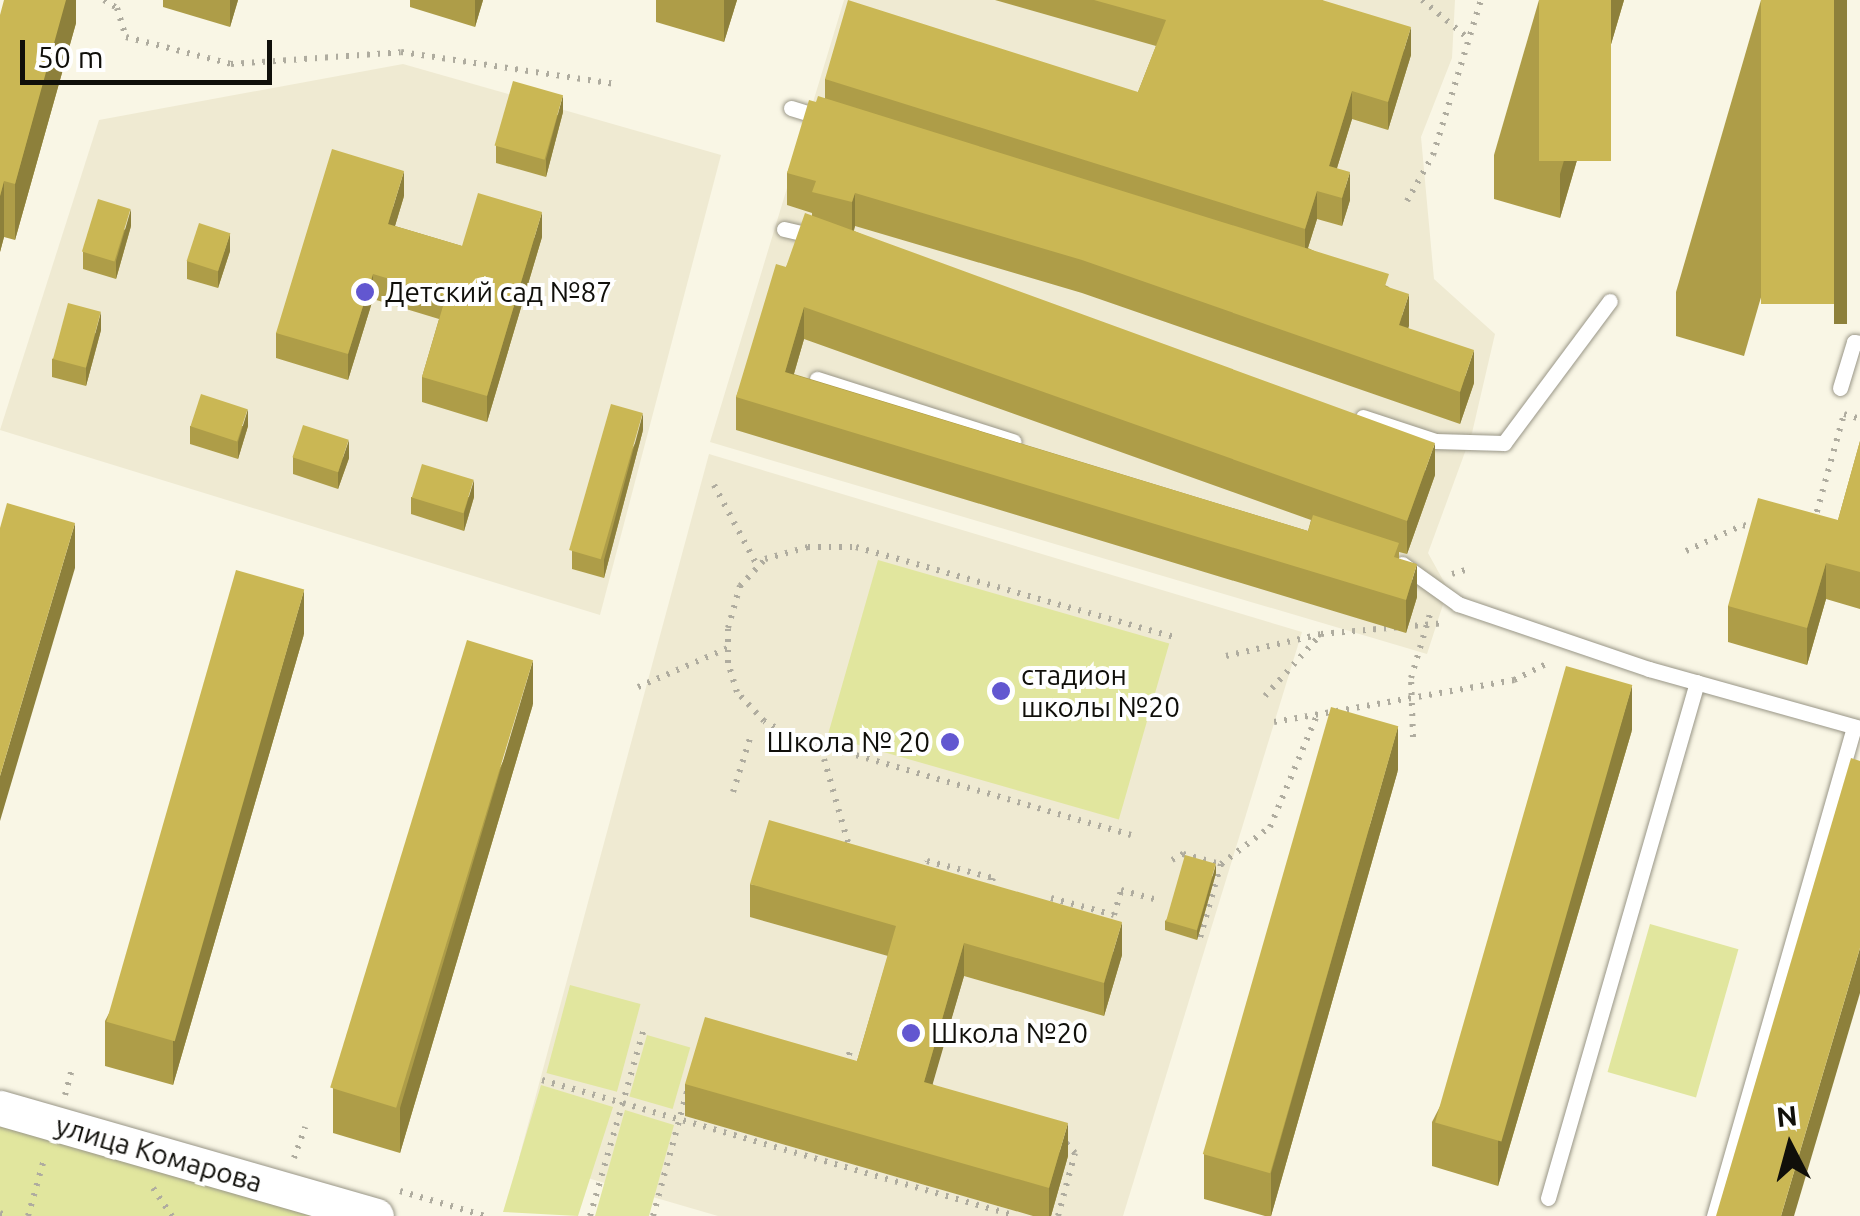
<!DOCTYPE html>
<html>
<head>
<meta charset="utf-8">
<style>
	body { margin:0 }
	#map { position:relative; width:1860px; height:1216px; overflow:hidden; background:#f9f6e5; font-family:Ubuntu,sans-serif }
	div>[style] { position:absolute }
	.built>* { inset:0; background:#efead2 }
	.green>* { inset:0; background:#e1e69e; transform-origin:0 0 }
	.path>* { height:6px; margin-top:-3px; transform-origin:0; background:repeating-linear-gradient(90deg,#afac9f 0 2.5px,transparent 0 10.5px) }
	.roads { filter:drop-shadow(0 0 2px #999687) drop-shadow(0 0 2px #999687) }
	.service>* { height:15px; margin:-7.5px; padding:0 7.5px; transform-origin:7.5px; border-radius:7.5px; background:#fff }
	.tertiary>* { height:35px; margin:-17.5px; padding:0 17.5px; transform-origin:17.5px; border-radius:17.5px; background:#fff }
	.wall>* { inset:0; background:#ae9d48 }
	.shaded-wall>* { inset:0; background:#8d803b; transform-origin:0 0 }
	.building>* { inset:0; background:#cab754; transform-origin:0 0 }
	.dots>* { width:28px; height:28px; translate:-50% -50%; box-sizing:border-box; border:5px solid #fff; border-radius:50% }
	span { translate:-50% -50%; white-space:nowrap; text-align:center; line-height:1.15; -webkit-text-stroke:8px #fff; paint-order:stroke }
	.poi-label { font-size:28px; color:#100f0a }
	.left { translate:0 -50%; text-align:left }
	.right { translate:-100% -50%; text-align:right }
	.street-label { font-size:28px; color:#100f0a }
	.north { position:absolute; left:1740px; top:1096px; width:100px; height:100px; -webkit-text-stroke:8px #fff; paint-order:stroke; rotate:354deg; font-size:28px; font-weight:700; line-height:40px; text-align:center; color:#100f0a }
	.north::after { content:''; display:block; margin:auto; width:35px; height:45px; background:#100f0a; clip-path:polygon(50% 0,100% 100%,50% 72%,0 100%) }
	.scale { position:absolute; left:20px; top:40px; width:252px; height:45px; box-sizing:border-box; border:5px solid #100f0a; border-top:0; padding-left:12px; font-size:30px; line-height:35px; white-space:nowrap; color:#100f0a; -webkit-text-stroke:8px #fff; paint-order:stroke }
</style>
</head>
<body>
<div id="map">
	<div class="built">
		<div style="clip-path:polygon(844px 0,1455px 0,1452px 58px,1421px 137px,1434px 279px,1495px 334px,1472px 433px,1428px 553px,1448px 589px,1427px 654px,710px 442px)"></div>
		<div style="clip-path:polygon(403px 64px,721px 155px,600px 615px,0 430px,99px 120px)"></div>
		<div style="clip-path:polygon(709px 454px,1302px 632px,1123px 1216px,718px 1216px,519px 1158px)"></div>
	</div>
	<div class="green">
		<div style="left:878px;top:560px;width:303px;height:183px;rotate:16deg"></div>
		<div style="left:1650px;top:924px;width:92px;height:154px;rotate:16deg"></div>
		<div style="left:570px;top:985px;width:73px;height:91px;rotate:15deg"></div>
		<div style="left:647px;top:1035px;width:45px;height:64px;rotate:16deg"></div>
		<div style="clip-path:polygon(541px 1085px,613px 1107px,578px 1216px,503px 1212px)"></div>
		<div style="clip-path:polygon(625px 1110px,674px 1125px,649px 1216px,595px 1216px)"></div>
		<div style="clip-path:polygon(0 1120px,338px 1216px,0 1216px)"></div>
	</div>
	<div class="path">
		<div style="left:104px;top:0;width:15px;rotate:32deg"></div>
		<div style="left:117px;top:8px;width:30px;rotate:73deg"></div>
		<div style="left:126px;top:37px;width:108px;rotate:14.4deg"></div>
		<div style="left:231px;top:64px;width:170px;rotate:-4deg"></div>
		<div style="left:401px;top:52px;width:215px;rotate:8.5deg"></div>
		<div style="left:1422px;top:0;width:61px;rotate:39.7deg"></div>
		<div style="left:1407px;top:201px;width:53px;rotate:-60.5deg"></div>
		<div style="left:1433px;top:155px;width:162px;rotate:-72.8deg"></div>
		<div style="left:714px;top:485px;width:93px;rotate:61.8deg"></div>
		<div style="left:1814px;top:522px;width:112px;rotate:-74.5deg"></div>
		<div style="left:1844px;top:414px;width:17px;rotate:17deg"></div>
		<div style="left:1686px;top:551px;width:63px;rotate:-24.5deg"></div>
		<div style="left:1743px;top:525px;width:15px;rotate:16deg"></div>
		<div style="left:1452px;top:574px;width:17px;rotate:-17deg"></div>
		<div style="left:1226px;top:656px;width:98px;rotate:-13deg"></div>
		<div style="left:1321px;top:634px;width:125px;rotate:-5deg"></div>
		<div style="left:638px;top:687px;width:98px;rotate:-23.4deg"></div>
		<div style="left:1265px;top:696px;width:84px;rotate:-47.9deg"></div>
		<div style="left:1274px;top:722px;width:244px;rotate:-9.9deg"></div>
		<div style="left:1514px;top:680px;width:40px;rotate:-26.6deg"></div>
		<div style="left:1413px;top:737px;width:59px;rotate:-91.9deg"></div>
		<div style="left:1411px;top:678px;width:70px;rotate:-73.4deg"></div>
		<div style="left:824px;top:759px;width:94px;rotate:73.9deg"></div>
		<div style="left:733px;top:792px;width:57px;rotate:-72.5deg"></div>
		<div style="left:1131px;top:835px;width:352px;rotate:-163.8deg"></div>
		<div style="left:793px;top:737px;width:33px;rotate:-151deg"></div>
		<div style="left:764px;top:721px;width:40px;rotate:-133deg"></div>
		<div style="left:737px;top:692px;width:30px;rotate:-107deg"></div>
		<div style="left:728px;top:663px;width:35px;rotate:-90deg"></div>
		<div style="left:728px;top:628px;width:44px;rotate:-74.1deg"></div>
		<div style="left:740px;top:586px;width:37px;rotate:-47deg"></div>
		<div style="left:765px;top:559px;width:45px;rotate:-15.6deg"></div>
		<div style="left:808px;top:547px;width:48px"></div>
		<div style="left:856px;top:547px;width:334px;rotate:15.8deg"></div>
		<div style="left:1172px;top:860px;width:13px;rotate:-29deg"></div>
		<div style="left:1183px;top:854px;width:39px;rotate:15deg"></div>
		<div style="left:1221px;top:864px;width:80px;rotate:105.9deg"></div>
		<div style="left:1221px;top:864px;width:61px;rotate:-37.1deg"></div>
		<div style="left:1270px;top:827px;width:121px;rotate:-67.2deg"></div>
		<div style="left:924px;top:872px;width:11px;rotate:-75deg"></div>
		<div style="left:927px;top:861px;width:68px;rotate:14.4deg"></div>
		<div style="left:993px;top:878px;width:13px;rotate:108deg"></div>
		<div style="left:1049px;top:905px;width:7px;rotate:-74deg"></div>
		<div style="left:1051px;top:898px;width:65px;rotate:15.1deg"></div>
		<div style="left:1114px;top:915px;width:26px;rotate:-74deg"></div>
		<div style="left:1121px;top:890px;width:41px;rotate:15.4deg"></div>
		<div style="left:846px;top:1065px;width:19px;rotate:-74deg"></div>
		<div style="left:542px;top:1080px;width:493px;rotate:16deg"></div>
		<div style="left:65px;top:1095px;width:24px;rotate:-75deg"></div>
		<div style="left:294px;top:1158px;width:33px;rotate:-70deg"></div>
		<div style="left:153px;top:1188px;width:34px;rotate:56deg"></div>
		<div style="left:400px;top:1191px;width:89px;rotate:16.4deg"></div>
		<div style="left:0;top:1213px;width:9px;rotate:18deg"></div>
		<div style="left:28px;top:1216px;width:62px;rotate:-74.2deg"></div>
		<div style="left:590px;top:1216px;width:198px;rotate:-73.9deg"></div>
		<div style="left:653px;top:1216px;width:129px;rotate:-74.7deg"></div>
		<div style="left:1058px;top:1216px;width:65px;rotate:-74.9deg"></div>
		<div style="left:1075px;top:1153px;width:15px;rotate:-132deg"></div>
	</div>
	<div class="roads">
		<div class="service">
			<div style="left:791px;top:108px;width:31px;rotate:17deg"></div>
			<div style="left:784px;top:229px;width:31px;rotate:13deg"></div>
			<div style="left:817px;top:379px;width:206px;rotate:17.6deg"></div>
			<div style="left:1840px;top:388px;width:48px;rotate:-73.1deg"></div>
			<div style="left:1854px;top:342px;width:6px;rotate:9deg"></div>
			<div style="left:1363px;top:417px;width:76px;rotate:18.4deg"></div>
			<div style="left:1435px;top:441px;width:69px;rotate:1.7deg"></div>
			<div style="left:1504px;top:443px;width:177px;rotate:-53.3deg"></div>
			<div style="left:1402px;top:564px;width:69px;rotate:35.5deg"></div>
			<div style="left:1458px;top:604px;width:202px;rotate:18.8deg"></div>
			<div style="left:1649px;top:669px;width:219px;rotate:15.6deg"></div>
			<div style="left:1548px;top:1198px;width:537px;rotate:-73.89deg"></div>
			<div style="left:1714px;top:1216px;width:509px;rotate:-74.02deg"></div>
		</div>
		<div class="tertiary">
			<div style="left:0;top:1108px;width:391px;rotate:16deg"></div>
		</div>
	</div>
	<div class="wall">
		<div style="clip-path:polygon(76px 0,76px 23px,15px 240px,4px 237px,0 252px,0 15px)"></div>
		<div style="clip-path:polygon(163px 0,238px 0,230px 27px,163px 7px)"></div>
		<div style="clip-path:polygon(410px 0,483px 0,475px 27px,410px 7px)"></div>
		<div style="clip-path:polygon(656px 0,737px 0,724px 42px,656px 22px)"></div>
		<div style="clip-path:polygon(evenodd,1322px 0,1411px 55px,1388px 130px,1352px 119px,1337px 168px,1350px 200px,1342px 226px,1317px 219px,1308px 248px,1389px 287px,1408px 328px,1474px 383px,1460px 424px,1082px 293px,855px 226px,854px 231px,1435px 475px,1407px 554px,1399px 552px,1399px 559px,1417px 597px,1406px 633px,736px 430px,736px 397px,786px 267px,812px 216px,812px 213px,787px 205px,787px 173px,816px 102px,825px 98px,825px 79px,1138px 92px,1156px 46px,995px 0,1322px 0,804px 339px,1311px 520px,1308px 531px,794px 374px,804px 339px)"></div>
		<div style="clip-path:polygon(1539px 0,1624px 0,1560px 218px,1494px 199px,1494px 155px)"></div>
		<div style="clip-path:polygon(1761px 0,1847px 0,1744px 356px,1676px 336px,1676px 292px)"></div>
		<div style="clip-path:polygon(563px 112px,546px 177px,496px 163px,496px 146px)"></div>
		<div style="clip-path:polygon(404px 196px,395px 226px,462px 246px,542px 237px,487px 422px,422px 402px,422px 377px,439px 319px,373px 299px,348px 380px,276px 358px,276px 333px)"></div>
		<div style="clip-path:polygon(131px 226px,116px 279px,83px 269px,83px 252px)"></div>
		<div style="clip-path:polygon(230px 251px,218px 288px,187px 279px,187px 261px)"></div>
		<div style="clip-path:polygon(101px 330px,86px 386px,52px 377px,52px 359px)"></div>
		<div style="clip-path:polygon(190px 426px,248px 426px,238px 459px,190px 444px)"></div>
		<div style="clip-path:polygon(643px 430px,604px 578px,572px 569px,572px 551px)"></div>
		<div style="clip-path:polygon(1860px 441px,1860px 609px,1826px 599px,1807px 665px,1728px 642px,1728px 606px,1838px 520px)"></div>
		<div style="clip-path:polygon(293px 457px,349px 458px,338px 489px,293px 474px)"></div>
		<div style="clip-path:polygon(411px 497px,474px 497px,464px 531px,411px 514px)"></div>
		<div style="clip-path:polygon(304px 634px,173px 1085px,105px 1066px,105px 1021px)"></div>
		<div style="clip-path:polygon(533px 704px,400px 1153px,333px 1133px,333px 1088px)"></div>
		<div style="clip-path:polygon(1632px 730px,1498px 1186px,1432px 1166px,1432px 1122px)"></div>
		<div style="clip-path:polygon(1398px 770px,1271px 1216px,1265px 1216px,1204px 1199px,1204px 1154px)"></div>
		<div style="clip-path:polygon(1216px 873px,1197px 940px,1165px 930px,1165px 921px)"></div>
		<div style="clip-path:polygon(750px 884px,1122px 955px,1104px 1016px,964px 976px,932px 1084px,1068px 1156px,1051px 1216px,1033px 1216px,685px 1116px,685px 1084px,857px 1061px,888px 956px,750px 917px)"></div>
	</div>
	<div class="shaded-wall">
		<div style="clip-path:polygon(65px 0,76px 0,76px 23px,15px 240px,15px 184px)"></div>
		<div style="clip-path:polygon(230px 0,238px 0,230px 27px)"></div>
		<div style="clip-path:polygon(475px 0,483px 0,475px 27px)"></div>
		<div style="clip-path:polygon(724px 0,737px 0,724px 42px)"></div>
		<div style="clip-path:polygon(1611px 0,1624px 0,1560px 218px,1560px 174px)"></div>
		<div style="left:1834px;top:0;width:13px;height:324px"></div>
		<div style="clip-path:polygon(1411px 27px,1411px 55px,1388px 130px,1388px 102px)"></div>
		<div style="clip-path:polygon(1352px 91px,1352px 119px,1329px 194px,1329px 166px)"></div>
		<div style="clip-path:polygon(563px 95px,563px 112px,546px 177px,546px 159px)"></div>
		<div style="clip-path:polygon(404px 171px,404px 196px,388px 249px,388px 224px)"></div>
		<div style="clip-path:polygon(1350px 172px,1350px 200px,1342px 226px,1342px 198px)"></div>
		<div style="clip-path:polygon(4px 181px,4px 237px,0 252px,0 196px)"></div>
		<div style="clip-path:polygon(1317px 191px,1317px 219px,1305px 257px,1305px 229px)"></div>
		<div style="clip-path:polygon(855px 193px,855px 226px,852px 235px,852px 202px)"></div>
		<div style="clip-path:polygon(131px 209px,131px 226px,116px 279px,116px 261px)"></div>
		<div style="clip-path:polygon(542px 212px,542px 237px,487px 422px,487px 396px)"></div>
		<div style="clip-path:polygon(230px 233px,230px 251px,218px 288px,218px 271px)"></div>
		<div style="clip-path:polygon(373px 274px,373px 299px,348px 380px,348px 354px)"></div>
		<div style="clip-path:polygon(1409px 294px,1409px 326px,1399px 357px,1399px 325px)"></div>
		<div style="clip-path:polygon(804px 307px,804px 339px,785px 404px,785px 372px)"></div>
		<div style="clip-path:polygon(101px 312px,101px 330px,86px 386px,86px 368px)"></div>
		<div style="clip-path:polygon(1474px 350px,1474px 383px,1460px 424px,1460px 392px)"></div>
		<div style="clip-path:polygon(248px 409px,248px 426px,238px 459px,238px 442px)"></div>
		<div style="clip-path:polygon(643px 413px,643px 430px,604px 578px,604px 560px)"></div>
		<div style="clip-path:polygon(349px 440px,349px 458px,338px 489px,338px 472px)"></div>
		<div style="clip-path:polygon(1435px 443px,1435px 475px,1407px 554px,1407px 521px)"></div>
		<div style="clip-path:polygon(474px 480px,474px 497px,464px 531px,464px 513px)"></div>
		<div style="clip-path:polygon(75px 523px,75px 568px,0 821px,0 776px)"></div>
		<div style="clip-path:polygon(1826px 563px,1826px 599px,1807px 665px,1807px 628px)"></div>
		<div style="clip-path:polygon(1417px 564px,1417px 597px,1406px 633px,1406px 600px)"></div>
		<div style="clip-path:polygon(304px 590px,304px 634px,173px 1085px,173px 1041px)"></div>
		<div style="clip-path:polygon(533px 660px,533px 704px,400px 1153px,400px 1108px)"></div>
		<div style="clip-path:polygon(1632px 685px,1632px 730px,1498px 1186px,1498px 1141px)"></div>
		<div style="clip-path:polygon(1398px 726px,1398px 770px,1271px 1216px,1271px 1173px)"></div>
		<div style="clip-path:polygon(1216px 864px,1216px 873px,1197px 940px,1197px 931px)"></div>
		<div style="clip-path:polygon(1122px 922px,1122px 955px,1104px 1016px,1104px 983px)"></div>
		<div style="clip-path:polygon(964px 943px,964px 976px,924px 1114px,924px 1082px)"></div>
		<div style="clip-path:polygon(1860px 948px,1860px 993px,1794px 1216px,1781px 1216px)"></div>
		<div style="clip-path:polygon(1068px 1123px,1068px 1156px,1051px 1216px,1049px 1216px,1049px 1188px)"></div>
	</div>
	<div class="building">
		<div style="clip-path:polygon(4px 0,66px 0,15px 184px,4px 181px,0 196px,0 15px)"></div>
		<div style="clip-path:polygon(848px 0,1138px 92px,1166px 20px,1094px 0,1322px 0,1411px 27px,1388px 102px,1352px 91px,1329px 166px,1350px 172px,1342px 198px,1317px 191px,1305px 229px,825px 79px)"></div>
		<div style="left:1539px;top:0;width:72px;height:161px"></div>
		<div style="left:1761px;top:0;width:73px;height:304px"></div>
		<div style="left:513px;top:81px;width:52px;height:67px;rotate:16deg"></div>
		<div style="clip-path:polygon(818px 96px,1389px 274px,1385px 286px,1409px 294px,1399px 325px,1474px 350px,1460px 392px,1082px 260px,855px 193px,852px 202px,812px 192px,816px 181px,787px 173px,809px 100px,816px 102px)"></div>
		<div style="clip-path:polygon(332px 149px,404px 171px,388px 224px,462px 246px,478px 193px,542px 212px,487px 396px,422px 377px,446px 296px,373px 274px,348px 354px,276px 333px)"></div>
		<div style="left:98px;top:199px;width:34px;height:55px;rotate:17deg"></div>
		<div style="clip-path:polygon(805px 213px,1435px 443px,1407px 521px,804px 307px,785px 372px,1308px 531px,1313px 515px,1399px 543px,1394px 557px,1417px 564px,1406px 600px,736px 397px,776px 264px,786px 267px)"></div>
		<div style="left:199px;top:223px;width:33px;height:40px;rotate:18deg"></div>
		<div style="left:68px;top:303px;width:34px;height:58px;rotate:15deg"></div>
		<div style="left:201px;top:394px;width:49px;height:34px;rotate:18deg"></div>
		<div style="left:611px;top:404px;width:33px;height:152px;rotate:16deg"></div>
		<div style="left:303px;top:425px;width:48px;height:34px;rotate:18deg"></div>
		<div style="clip-path:polygon(1860px 441px,1860px 572px,1826px 563px,1807px 628px,1728px 606px,1758px 498px,1838px 520px)"></div>
		<div style="left:422px;top:464px;width:54px;height:35px;rotate:17deg"></div>
		<div style="clip-path:polygon(7px 503px,75px 523px,0 776px,0 528px)"></div>
		<div style="left:236px;top:570px;width:71px;height:470px;rotate:16deg"></div>
		<div style="left:467px;top:640px;width:69px;height:468px;rotate:17deg"></div>
		<div style="left:1566px;top:666px;width:69px;height:475px;rotate:16deg"></div>
		<div style="left:1331px;top:707px;width:70px;height:465px;rotate:16deg"></div>
		<div style="clip-path:polygon(1851px 758px,1860px 761px,1860px 948px,1781px 1216px,1716px 1216px)"></div>
		<div style="clip-path:polygon(769px 820px,1122px 922px,1104px 983px,964px 943px,924px 1082px,1068px 1123px,1049px 1188px,685px 1084px,705px 1017px,857px 1061px,896px 926px,750px 884px)"></div>
		<div style="left:1185px;top:855px;width:32px;height:69px;rotate:16deg"></div>
	</div>
	<div class="dots">
		<div style="left:365px;top:292px;background:#6257d0"></div>
		<div style="left:1001px;top:691px;background:#6257d0"></div>
		<div style="left:950px;top:742px;background:#6257d0"></div>
		<div style="left:911px;top:1033px;background:#6257d0"></div>
	</div>
	<div class="poi-label">
		<span class="left" style="left:385px;top:292px">Детский сад №87</span>
		<span class="left" style="left:1021px;top:691px">стадион<br>школы №20</span>
		<span class="right" style="left:930px;top:742px">Школа № 20</span>
		<span class="left" style="left:931px;top:1033px">Школа №20</span>
	</div>
	<div class="street-label">
		<span style="left:159px;top:1154px;rotate:16deg">улица Комарова</span>
	</div>
	<div class="north">N</div>
	<div class="scale">50 m</div>
</div>
</body>
</html>
